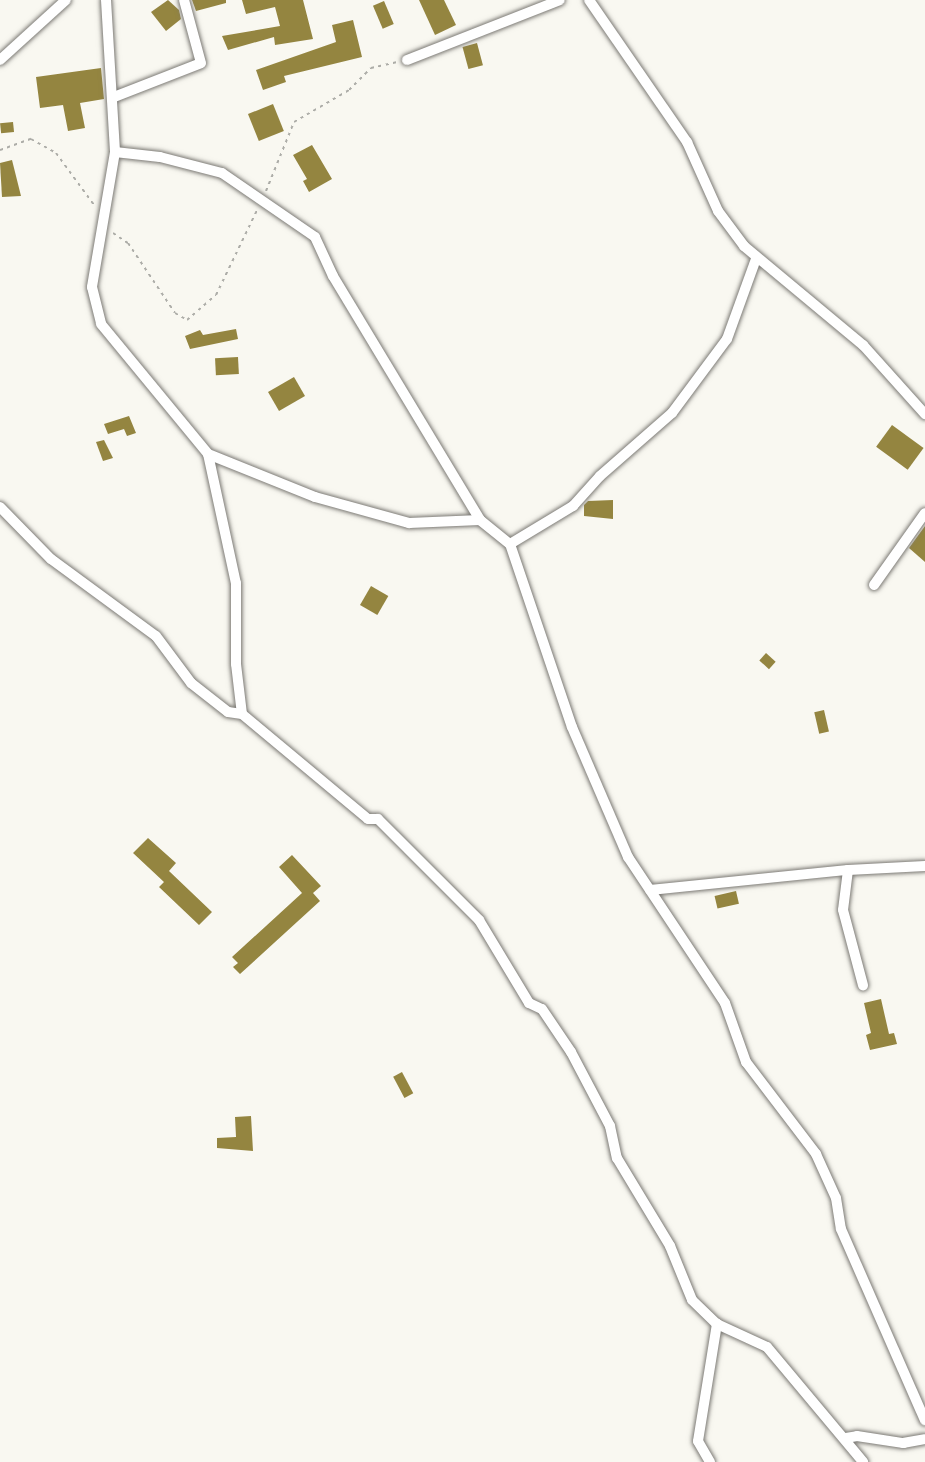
<!DOCTYPE html>
<html>
<head>
<meta charset="utf-8">
<style>
	body { margin:0 }
	#map { position:relative; width:925px; height:1462px; overflow:hidden; background:#f9f8f1; font-family:Mulish,sans-serif }
	div>[style] { position:absolute }
	.building>* { inset:0; background:#948540; transform-origin:0 0 }
	.path>* { height:2px; margin-top:-1px; transform-origin:0; background:repeating-linear-gradient(90deg,#adada8 0 3px,transparent 0 7.5px) }
	.roads { filter:drop-shadow(0 0 2px #7c7a75) drop-shadow(0 0 2px #7c7a75) }
	.minor>* { height:10px; margin:-5px; padding:0 5px; transform-origin:5px; border-radius:5px; background:#fff }
	span { translate:-50% -50%; white-space:nowrap; text-align:center; line-height:1.15; -webkit-text-stroke:4.5px #fff; paint-order:stroke }
</style>
</head>
<body>
<div id="map">
	<div class="building">
		<div style="clip-path:polygon(168px 0,179px 10px,181px 19px,166px 31px,151px 12px)"></div>
		<div style="clip-path:polygon(192px 0,226px 0,226px 3px,196px 11px)"></div>
		<div style="clip-path:polygon(242px 0,303px 0,313px 39px,275px 45px,274px 37px,228px 50px,222px 36px,280px 26px,275px 7px,246px 14px)"></div>
		<div style="clip-path:polygon(419px 0,444px 0,456px 25px,435px 35px)"></div>
		<div style="left:384px;top:1px;width:25px;height:12px;rotate:67deg"></div>
		<div style="clip-path:polygon(353px 20px,362px 57px,284px 76px,286px 82px,263px 90px,256px 70px,336px 42px,332px 25px)"></div>
		<div style="left:477px;top:43px;width:23px;height:15px;rotate:75deg"></div>
		<div style="clip-path:polygon(101px 68px,104px 99px,80px 103px,85px 128px,68px 131px,63px 105px,40px 108px,36px 77px)"></div>
		<div style="left:273px;top:104px;width:29px;height:27px;rotate:68deg"></div>
		<div style="left:13px;top:122px;width:10px;height:13px;rotate:84deg"></div>
		<div style="clip-path:polygon(312px 145px,332px 179px,309px 192px,303px 181px,307px 179px,293px 155px)"></div>
		<div style="clip-path:polygon(12px 160px,21px 196px,2px 197px,0 163px)"></div>
		<div style="clip-path:polygon(236px 329px,238px 339px,190px 349px,185px 336px,200px 330px,203px 335px)"></div>
		<div style="left:238px;top:357px;width:17px;height:23px;rotate:87deg"></div>
		<div style="left:294px;top:377px;width:22px;height:30px;rotate:60deg"></div>
		<div style="clip-path:polygon(129px 416px,136px 433px,127px 436px,124px 429px,108px 434px,104px 424px)"></div>
		<div style="left:892px;top:425px;width:39px;height:27px;rotate:36deg"></div>
		<div style="clip-path:polygon(104px 440px,113px 458px,103px 461px,96px 442px)"></div>
		<div style="clip-path:polygon(613px 500px,613px 519px,584px 516px,584px 505px,588px 501px)"></div>
		<div style="clip-path:polygon(925px 526px,925px 562px,909px 548px)"></div>
		<div style="left:371px;top:586px;width:20px;height:22px;rotate:30deg"></div>
		<div style="left:766px;top:653px;width:13px;height:10px;rotate:42deg"></div>
		<div style="left:824px;top:710px;width:22px;height:10px;rotate:77deg"></div>
		<div style="clip-path:polygon(148px 838px,176px 863px,169px 871px,212px 912px,199px 925px,159px 887px,164px 882px,133px 853px)"></div>
		<div style="clip-path:polygon(292px 855px,321px 886px,313px 893px,320px 901px,240px 974px,233px 967px,238px 963px,232px 957px,302px 893px,279px 867px)"></div>
		<div style="left:736px;top:891px;width:13px;height:22px;rotate:77deg"></div>
		<div style="clip-path:polygon(881px 999px,889px 1034px,894px 1033px,897px 1044px,870px 1050px,866px 1035px,871px 1033px,864px 1003px)"></div>
		<div style="left:402px;top:1072px;width:24px;height:10px;rotate:62deg"></div>
		<div style="clip-path:polygon(251px 1116px,253px 1151px,217px 1148px,217px 1138px,236px 1137px,235px 1117px)"></div>
	</div>
	<div class="path">
		<div style="left:0;top:150px;width:33px;rotate:-20deg"></div>
		<div style="left:31px;top:139px;width:29px;rotate:29deg"></div>
		<div style="left:56px;top:153px;width:64px;rotate:53.8deg"></div>
		<div style="left:266px;top:191px;width:74px;rotate:-67.9deg"></div>
		<div style="left:294px;top:122px;width:64px;rotate:-30.2deg"></div>
		<div style="left:349px;top:90px;width:31px;rotate:-45deg"></div>
		<div style="left:371px;top:68px;width:27px;rotate:-13deg"></div>
		<div style="left:113px;top:233px;width:18px;rotate:34deg"></div>
		<div style="left:128px;top:243px;width:84px;rotate:56.1deg"></div>
		<div style="left:175px;top:313px;width:14px;rotate:30deg"></div>
		<div style="left:187px;top:320px;width:38px;rotate:-41deg"></div>
		<div style="left:216px;top:295px;width:94px;rotate:-64.2deg"></div>
	</div>
	<div class="roads">
		<div class="minor">
			<div style="left:106px;top:0;width:152px;rotate:86.6deg"></div>
			<div style="left:115px;top:152px;width:137px;rotate:99.7deg"></div>
			<div style="left:92px;top:287px;width:38px;rotate:76deg"></div>
			<div style="left:101px;top:324px;width:168px;rotate:50.5deg"></div>
			<div style="left:208px;top:454px;width:132px;rotate:77.8deg"></div>
			<div style="left:236px;top:583px;width:81px;rotate:90deg"></div>
			<div style="left:236px;top:664px;width:50px;rotate:83.2deg"></div>
			<div style="left:589px;top:0;width:173px;rotate:55.4deg"></div>
			<div style="left:687px;top:142px;width:76px;rotate:65.8deg"></div>
			<div style="left:718px;top:211px;width:44px;rotate:53.4deg"></div>
			<div style="left:744px;top:246px;width:155px;rotate:39.8deg"></div>
			<div style="left:863px;top:345px;width:93px;rotate:48.1deg"></div>
			<div style="left:0;top:60px;width:89px;rotate:-42.3deg"></div>
			<div style="left:407px;top:60px;width:164px;rotate:-21.4deg"></div>
			<div style="left:114px;top:97px;width:93px;rotate:-21.3deg"></div>
			<div style="left:201px;top:63px;width:65px;rotate:-105.1deg"></div>
			<div style="left:115px;top:152px;width:45px;rotate:6.3deg"></div>
			<div style="left:160px;top:157px;width:64px;rotate:14.5deg"></div>
			<div style="left:222px;top:173px;width:113px;rotate:34.5deg"></div>
			<div style="left:315px;top:237px;width:43px;rotate:65.2deg"></div>
			<div style="left:333px;top:276px;width:285px;rotate:58.9deg"></div>
			<div style="left:480px;top:520px;width:38px;rotate:39deg"></div>
			<div style="left:510px;top:544px;width:193px;rotate:71.3deg"></div>
			<div style="left:572px;top:727px;width:142px;rotate:66.7deg"></div>
			<div style="left:628px;top:857px;width:175px;rotate:56.4deg"></div>
			<div style="left:725px;top:1003px;width:63px;rotate:70.4deg"></div>
			<div style="left:746px;top:1062px;width:116px;rotate:52.7deg"></div>
			<div style="left:816px;top:1154px;width:48px;rotate:65.6deg"></div>
			<div style="left:836px;top:1198px;width:31px;rotate:81deg"></div>
			<div style="left:841px;top:1229px;width:209px;rotate:66.3deg"></div>
			<div style="left:208px;top:454px;width:115px;rotate:21.9deg"></div>
			<div style="left:315px;top:497px;width:98px;rotate:15.5deg"></div>
			<div style="left:409px;top:523px;width:71px;rotate:-2.4deg"></div>
			<div style="left:0;top:507px;width:73px;rotate:45.6deg"></div>
			<div style="left:51px;top:559px;width:130px;rotate:36.3deg"></div>
			<div style="left:156px;top:636px;width:59px;rotate:53.3deg"></div>
			<div style="left:191px;top:683px;width:47px;rotate:38.1deg"></div>
			<div style="left:228px;top:712px;width:14px;rotate:8deg"></div>
			<div style="left:242px;top:714px;width:164px;rotate:39.8deg"></div>
			<div style="left:368px;top:819px;width:10px"></div>
			<div style="left:378px;top:819px;width:143px;rotate:45deg"></div>
			<div style="left:479px;top:920px;width:97px;rotate:58.9deg"></div>
			<div style="left:529px;top:1003px;width:14px;rotate:25deg"></div>
			<div style="left:542px;top:1009px;width:52px;rotate:56deg"></div>
			<div style="left:571px;top:1052px;width:84px;rotate:62.2deg"></div>
			<div style="left:610px;top:1126px;width:33px;rotate:78deg"></div>
			<div style="left:617px;top:1158px;width:103px;rotate:58.9deg"></div>
			<div style="left:670px;top:1246px;width:58px;rotate:67.8deg"></div>
			<div style="left:692px;top:1300px;width:35px;rotate:44deg"></div>
			<div style="left:717px;top:1324px;width:55px;rotate:24.7deg"></div>
			<div style="left:767px;top:1347px;width:150px;rotate:50.1deg"></div>
			<div style="left:510px;top:544px;width:74px;rotate:-31.1deg"></div>
			<div style="left:573px;top:506px;width:40px;rotate:-48deg"></div>
			<div style="left:600px;top:476px;width:96px;rotate:-41.2deg"></div>
			<div style="left:672px;top:413px;width:92px;rotate:-53.4deg"></div>
			<div style="left:727px;top:339px;width:85px;rotate:-70.1deg"></div>
			<div style="left:874px;top:585px;width:88px;rotate:-54.7deg"></div>
			<div style="left:848px;top:870px;width:40px;rotate:97.1deg"></div>
			<div style="left:843px;top:910px;width:78px;rotate:75.1deg"></div>
			<div style="left:650px;top:890px;width:199px;rotate:-5.8deg"></div>
			<div style="left:848px;top:870px;width:77px;rotate:-3deg"></div>
			<div style="left:846px;top:1438px;width:11px;rotate:-10deg"></div>
			<div style="left:857px;top:1436px;width:47px;rotate:8.7deg"></div>
			<div style="left:903px;top:1443px;width:22px;rotate:-10deg"></div>
			<div style="left:710px;top:1462px;width:24px;rotate:-120deg"></div>
			<div style="left:698px;top:1441px;width:119px;rotate:-80.8deg"></div>
		</div>
	</div>
</div>
</body>
</html>
